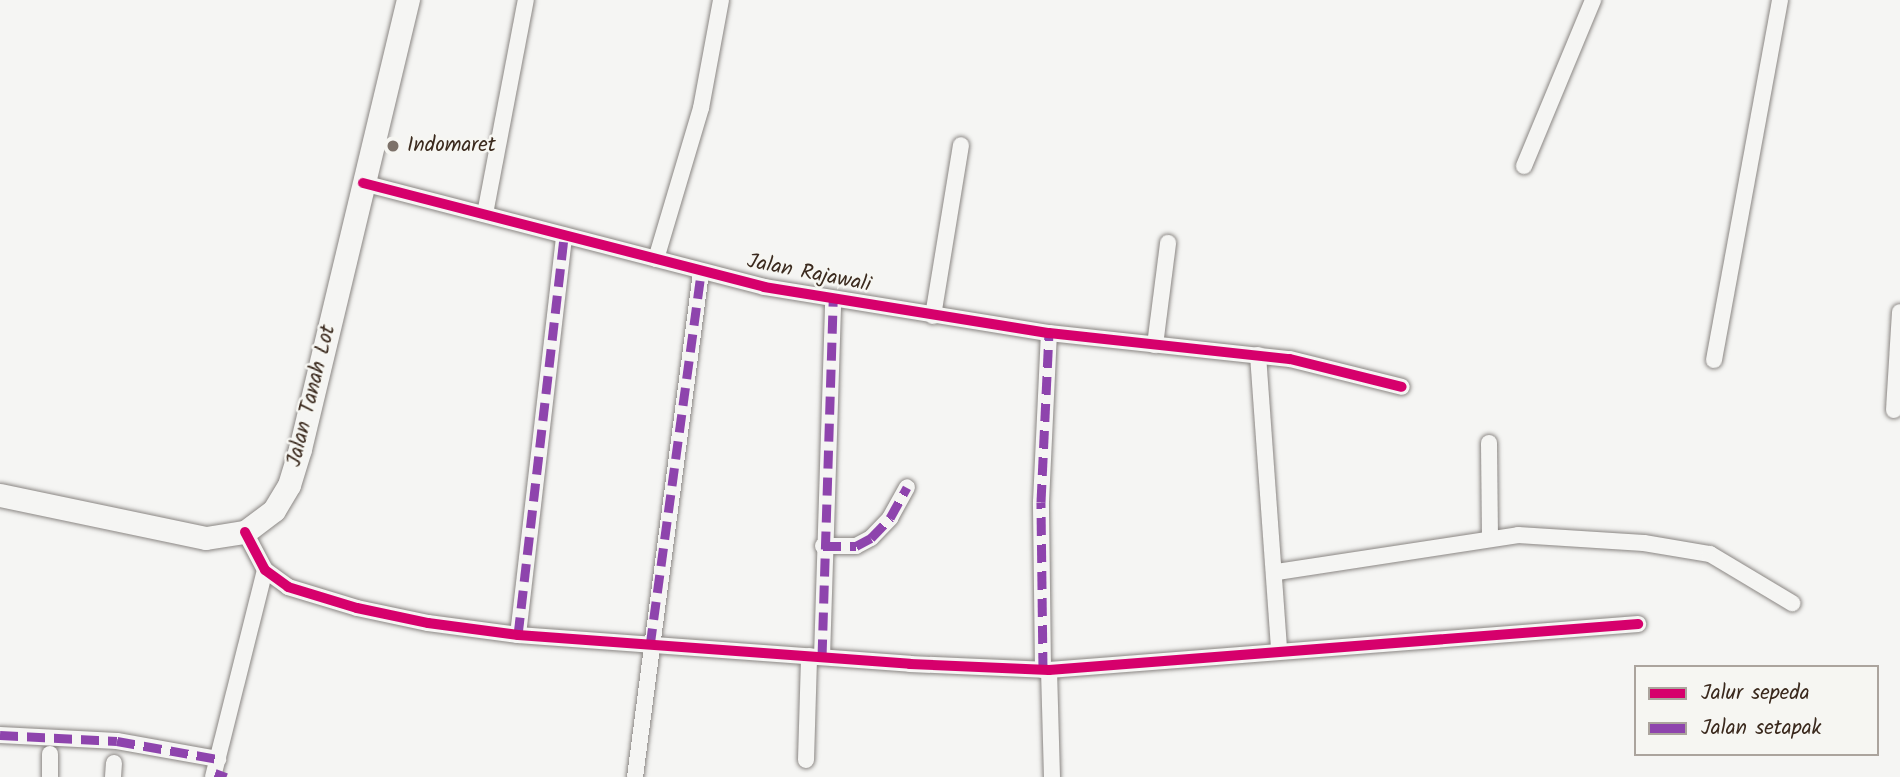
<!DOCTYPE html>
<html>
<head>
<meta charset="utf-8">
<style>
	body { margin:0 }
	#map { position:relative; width:1900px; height:777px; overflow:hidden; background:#f5f5f3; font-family:Kalam,sans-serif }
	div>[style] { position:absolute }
	.roads { filter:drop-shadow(0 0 2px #8a8683) drop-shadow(0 0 2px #8a8683) }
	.minor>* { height:16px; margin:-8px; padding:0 8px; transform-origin:8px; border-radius:8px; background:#f5f5f3 }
	.secondary>* { height:23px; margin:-11.5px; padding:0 11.5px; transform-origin:11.5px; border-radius:11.5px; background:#f5f5f3 }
	.quiet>* { height:9px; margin-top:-4.5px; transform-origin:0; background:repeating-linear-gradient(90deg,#8e44ad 0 18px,transparent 0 27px) }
	.cycleway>* { height:10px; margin:-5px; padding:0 5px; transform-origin:5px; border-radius:5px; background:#d6006c }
	.dots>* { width:19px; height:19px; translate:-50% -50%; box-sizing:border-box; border:4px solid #f6f6f2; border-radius:50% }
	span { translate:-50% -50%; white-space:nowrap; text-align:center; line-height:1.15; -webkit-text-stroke:5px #f6f6f2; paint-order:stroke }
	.poi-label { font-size:21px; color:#3b2a1e }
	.left { translate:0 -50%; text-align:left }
	.street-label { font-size:21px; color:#3b2a1e }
	.legend { position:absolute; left:1634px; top:665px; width:245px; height:91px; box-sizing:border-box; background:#f6f6f2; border:2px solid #aba49d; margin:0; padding:9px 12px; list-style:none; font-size:21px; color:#3b2a1e }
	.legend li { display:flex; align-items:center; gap:14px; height:35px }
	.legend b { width:35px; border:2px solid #aba49d }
</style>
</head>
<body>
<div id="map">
	<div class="roads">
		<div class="minor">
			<div style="left:1524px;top:166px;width:180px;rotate:-67.4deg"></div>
			<div style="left:363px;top:183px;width:414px;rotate:14.5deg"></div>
			<div style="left:764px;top:287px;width:289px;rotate:9.2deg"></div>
			<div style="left:1049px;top:333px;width:242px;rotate:6.2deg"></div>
			<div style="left:1290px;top:359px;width:115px;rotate:14deg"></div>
			<div style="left:485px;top:214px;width:218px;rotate:-79.2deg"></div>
			<div style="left:656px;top:259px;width:158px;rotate:-73.4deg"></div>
			<div style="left:701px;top:108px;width:110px;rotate:-79.5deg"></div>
			<div style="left:933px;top:316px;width:173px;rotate:-80.7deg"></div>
			<div style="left:1155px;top:345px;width:103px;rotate:-82.7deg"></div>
			<div style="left:1258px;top:355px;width:295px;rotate:85.9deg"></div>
			<div style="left:1714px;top:360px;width:366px;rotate:-79.6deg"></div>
			<div style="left:1894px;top:410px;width:98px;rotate:-86.5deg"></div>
			<div style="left:1489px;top:443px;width:93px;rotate:89.4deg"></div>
			<div style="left:245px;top:532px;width:43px;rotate:62.2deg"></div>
			<div style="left:265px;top:570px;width:29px;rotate:36deg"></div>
			<div style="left:288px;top:587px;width:72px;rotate:16.9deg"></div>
			<div style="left:357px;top:608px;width:73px;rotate:11.9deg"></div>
			<div style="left:428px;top:623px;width:91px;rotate:7.6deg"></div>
			<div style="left:518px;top:635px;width:393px;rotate:4.2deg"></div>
			<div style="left:910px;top:664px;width:139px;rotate:2.5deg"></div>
			<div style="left:1049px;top:670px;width:591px;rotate:-4.47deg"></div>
			<div style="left:823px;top:546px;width:33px"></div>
			<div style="left:856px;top:546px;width:17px;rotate:-28deg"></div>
			<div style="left:871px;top:538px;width:28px;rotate:-46deg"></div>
			<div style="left:890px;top:518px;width:35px;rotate:-61deg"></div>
			<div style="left:1277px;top:572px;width:244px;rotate:-8.7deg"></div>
			<div style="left:1518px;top:535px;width:126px;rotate:3.6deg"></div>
			<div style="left:1644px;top:543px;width:67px;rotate:9.5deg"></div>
			<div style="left:1710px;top:554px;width:96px;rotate:30.9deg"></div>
			<div style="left:518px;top:635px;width:402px;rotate:-83.4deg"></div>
			<div style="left:822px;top:657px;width:358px;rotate:-88.2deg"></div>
			<div style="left:1043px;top:670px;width:168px;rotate:-90.7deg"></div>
			<div style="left:1041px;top:502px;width:169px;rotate:-87.3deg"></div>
			<div style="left:1049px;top:670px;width:107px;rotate:88.4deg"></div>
			<div style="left:0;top:735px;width:117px;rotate:2.9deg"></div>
			<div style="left:117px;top:741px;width:103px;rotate:10.1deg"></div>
			<div style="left:806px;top:760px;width:104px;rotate:-88.3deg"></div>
			<div style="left:50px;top:777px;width:23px;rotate:-90deg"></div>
			<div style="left:113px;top:777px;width:14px;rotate:-86deg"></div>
			<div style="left:213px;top:777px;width:213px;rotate:-75.9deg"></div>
			<div style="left:635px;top:777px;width:509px;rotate:-82.55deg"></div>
		</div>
		<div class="secondary">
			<div style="left:0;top:495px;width:210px;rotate:11.8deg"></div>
			<div style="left:206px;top:538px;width:39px;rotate:-9deg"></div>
			<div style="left:245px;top:532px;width:36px;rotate:-37deg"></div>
			<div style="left:274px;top:510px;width:29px;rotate:-59deg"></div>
			<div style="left:289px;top:485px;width:38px;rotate:-73deg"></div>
			<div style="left:300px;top:449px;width:462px;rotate:-76.5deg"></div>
		</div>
	</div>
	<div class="quiet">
		<div style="left:823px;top:546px;width:33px"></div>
		<div style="left:856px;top:546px;width:17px;rotate:-28deg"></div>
		<div style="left:871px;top:538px;width:28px;rotate:-46deg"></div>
		<div style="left:890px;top:518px;width:35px;rotate:-61deg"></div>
		<div style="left:518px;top:635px;width:402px;rotate:-83.4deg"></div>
		<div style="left:650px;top:646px;width:377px;rotate:-82.2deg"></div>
		<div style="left:822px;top:657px;width:358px;rotate:-88.2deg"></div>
		<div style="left:1043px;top:670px;width:168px;rotate:-90.7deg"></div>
		<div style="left:1041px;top:502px;width:169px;rotate:-87.3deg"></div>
		<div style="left:0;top:735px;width:117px;rotate:2.9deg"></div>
		<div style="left:117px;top:741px;width:103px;rotate:10.1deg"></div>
		<div style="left:215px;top:773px;width:12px;rotate:20deg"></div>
	</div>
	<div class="cycleway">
		<div style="left:363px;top:183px;width:414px;rotate:14.5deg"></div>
		<div style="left:764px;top:287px;width:289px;rotate:9.2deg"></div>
		<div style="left:1049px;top:333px;width:242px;rotate:6.2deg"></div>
		<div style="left:1290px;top:359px;width:115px;rotate:14deg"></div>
		<div style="left:245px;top:532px;width:43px;rotate:62.2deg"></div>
		<div style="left:265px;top:570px;width:29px;rotate:36deg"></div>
		<div style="left:288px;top:587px;width:72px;rotate:16.9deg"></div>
		<div style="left:357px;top:608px;width:73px;rotate:11.9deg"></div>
		<div style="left:428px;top:623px;width:91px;rotate:7.6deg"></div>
		<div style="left:518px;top:635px;width:393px;rotate:4.2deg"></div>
		<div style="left:910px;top:664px;width:139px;rotate:2.5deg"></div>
		<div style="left:1049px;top:670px;width:591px;rotate:-4.47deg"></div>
	</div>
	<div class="dots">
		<div style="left:393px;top:146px;background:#7c7169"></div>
	</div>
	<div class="poi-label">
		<span class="left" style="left:407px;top:146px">Indomaret</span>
	</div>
	<div class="street-label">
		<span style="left:809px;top:274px;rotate:11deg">Jalan Rajawali</span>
		<span style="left:312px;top:396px;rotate:-76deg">Jalan Tanah Lot</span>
	</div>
	<ul class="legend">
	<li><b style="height:9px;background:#d6006c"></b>Jalur sepeda</li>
	<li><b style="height:9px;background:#8e44ad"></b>Jalan setapak</li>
	</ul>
</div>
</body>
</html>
